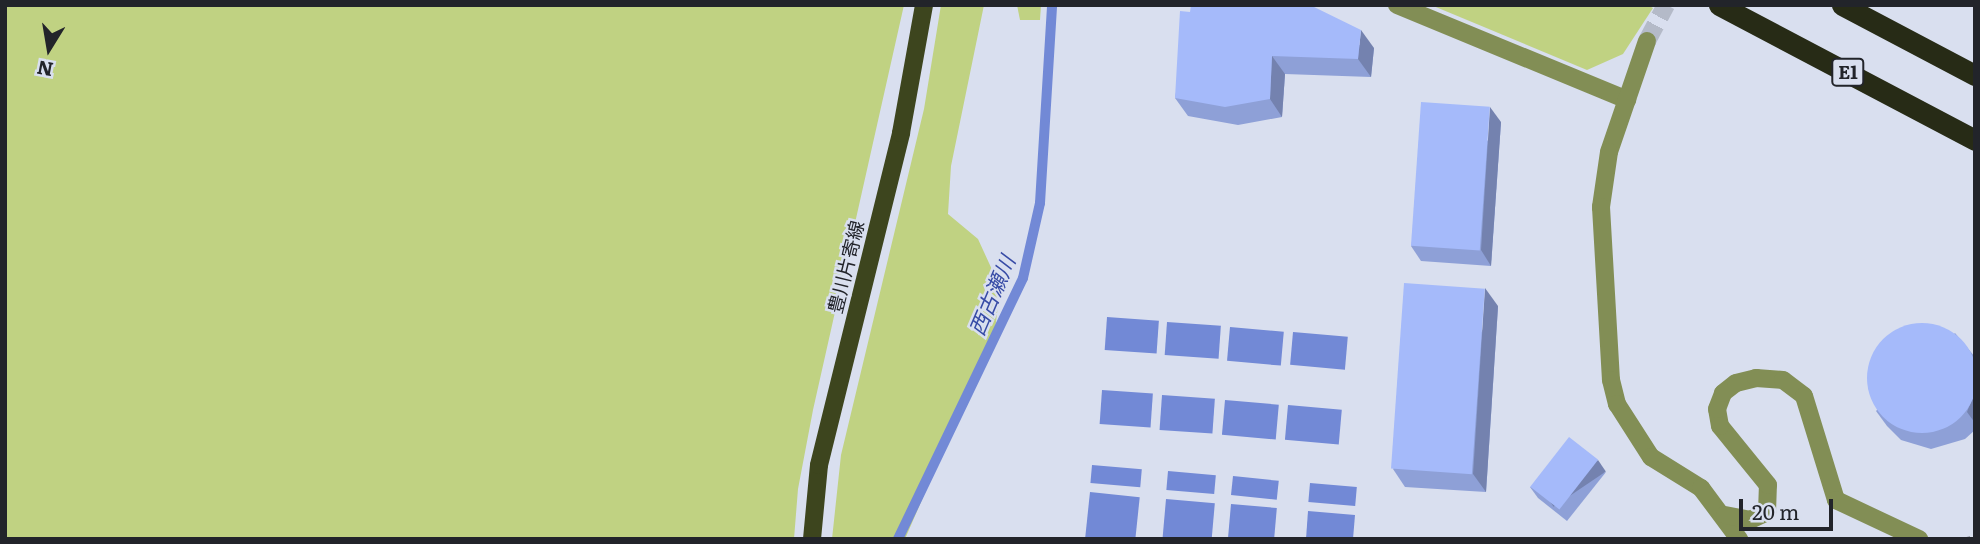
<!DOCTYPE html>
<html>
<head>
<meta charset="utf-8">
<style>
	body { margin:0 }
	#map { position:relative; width:1980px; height:544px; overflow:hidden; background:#d9dfef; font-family:Literata,"Noto Sans JP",serif }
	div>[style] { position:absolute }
	.green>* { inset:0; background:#c0d282 }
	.water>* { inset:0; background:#7289d6; transform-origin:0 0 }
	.stream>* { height:10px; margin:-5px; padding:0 5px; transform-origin:5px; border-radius:5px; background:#7289d6 }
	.minor-tunnel>* { height:18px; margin-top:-9px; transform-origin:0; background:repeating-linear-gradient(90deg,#b4bac8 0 18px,transparent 0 27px) }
	.path>* { height:4.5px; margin-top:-2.25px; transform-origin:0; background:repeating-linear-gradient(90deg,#848893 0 3.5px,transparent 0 8.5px) }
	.minor>* { height:18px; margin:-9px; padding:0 9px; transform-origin:9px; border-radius:9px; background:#828e55 }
	.major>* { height:18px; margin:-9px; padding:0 9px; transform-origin:9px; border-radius:9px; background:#3d451e }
	.highway>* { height:21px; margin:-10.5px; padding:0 10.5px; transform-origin:10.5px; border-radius:10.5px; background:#272b16 }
	.wall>* { inset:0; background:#8ea0d7 }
	.shaded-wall>* { inset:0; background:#7482af; transform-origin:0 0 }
	.building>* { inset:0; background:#a5bafa; transform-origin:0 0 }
	.round { border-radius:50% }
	span { translate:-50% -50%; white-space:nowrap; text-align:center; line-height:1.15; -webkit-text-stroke:5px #d9dfef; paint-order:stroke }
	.shield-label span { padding:2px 5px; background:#d9dfef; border:2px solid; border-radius:5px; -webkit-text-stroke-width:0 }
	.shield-label { font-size:18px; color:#22242a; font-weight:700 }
	.street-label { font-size:19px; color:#22242a }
	.water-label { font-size:21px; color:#374ba6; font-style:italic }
	.frame { position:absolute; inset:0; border:7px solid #22242a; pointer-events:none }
	.north { position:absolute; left:14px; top:14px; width:70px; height:70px; -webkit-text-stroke:5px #d9dfef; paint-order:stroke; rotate:191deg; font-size:19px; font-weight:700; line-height:28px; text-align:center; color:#22242a }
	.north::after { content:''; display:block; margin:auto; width:24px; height:32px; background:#22242a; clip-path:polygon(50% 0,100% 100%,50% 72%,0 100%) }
	.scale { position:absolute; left:1739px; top:499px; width:94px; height:32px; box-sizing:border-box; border:4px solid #22242a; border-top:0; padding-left:9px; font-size:21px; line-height:24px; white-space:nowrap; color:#22242a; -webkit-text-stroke:5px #d9dfef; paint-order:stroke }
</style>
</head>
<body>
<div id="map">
	<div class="green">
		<div style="clip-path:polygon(5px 5px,904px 5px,813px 410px,798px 489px,794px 539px,5px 539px)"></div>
		<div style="clip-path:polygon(941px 5px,984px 5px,951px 166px,948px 214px,978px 239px,1000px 287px,995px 331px,905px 539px,832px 539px,841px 455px,924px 109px)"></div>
		<div style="clip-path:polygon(1017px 5px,1041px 5px,1040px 20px,1020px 20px)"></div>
		<div style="clip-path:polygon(1431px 5px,1647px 5px,1653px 8px,1623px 54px,1587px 70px)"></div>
	</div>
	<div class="water">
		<div style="left:1107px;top:317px;width:52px;height:33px;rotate:4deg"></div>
		<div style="left:1167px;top:322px;width:54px;height:33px;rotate:4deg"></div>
		<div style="left:1230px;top:327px;width:54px;height:34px;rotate:5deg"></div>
		<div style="left:1293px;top:332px;width:55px;height:33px;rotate:5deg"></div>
		<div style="left:1102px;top:390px;width:51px;height:34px;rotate:4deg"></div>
		<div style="left:1162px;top:395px;width:53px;height:35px;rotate:4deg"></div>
		<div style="left:1225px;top:400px;width:54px;height:35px;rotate:5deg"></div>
		<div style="left:1288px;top:405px;width:54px;height:35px;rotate:5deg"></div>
		<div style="left:1092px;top:465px;width:50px;height:18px;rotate:5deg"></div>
		<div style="left:1168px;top:471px;width:48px;height:19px;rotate:5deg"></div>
		<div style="left:1233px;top:476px;width:46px;height:19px;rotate:6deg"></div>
		<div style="left:1310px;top:483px;width:47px;height:19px;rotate:5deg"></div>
		<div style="left:1090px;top:492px;width:50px;height:47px;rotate:6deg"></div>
		<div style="left:1166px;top:499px;width:49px;height:40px;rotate:5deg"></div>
		<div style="left:1231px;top:504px;width:46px;height:35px;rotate:5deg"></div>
		<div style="clip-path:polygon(1308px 511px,1355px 515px,1353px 539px,1306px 539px)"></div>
	</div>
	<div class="stream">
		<div style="left:898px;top:539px;width:289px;rotate:-64.4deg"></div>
		<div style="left:1023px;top:278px;width:77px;rotate:-77.2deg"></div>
		<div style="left:1040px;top:203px;width:198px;rotate:-86.5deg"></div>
	</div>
	<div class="minor-tunnel">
		<div style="left:1647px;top:41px;width:41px;rotate:-62.2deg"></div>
	</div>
	<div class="path">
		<div style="left:1967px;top:539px;width:8px;rotate:-14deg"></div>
	</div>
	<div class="minor">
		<div style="left:1397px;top:5px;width:249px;rotate:22.4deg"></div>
		<div style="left:1647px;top:41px;width:117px;rotate:108.9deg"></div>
		<div style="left:1609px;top:152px;width:56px;rotate:98.3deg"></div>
		<div style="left:1601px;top:207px;width:173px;rotate:86.7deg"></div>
		<div style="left:1611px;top:380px;width:25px;rotate:76deg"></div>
		<div style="left:1617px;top:404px;width:63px;rotate:57.3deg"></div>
		<div style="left:1651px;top:457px;width:59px;rotate:31.8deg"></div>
		<div style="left:1701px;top:488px;width:64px;rotate:53.3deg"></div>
		<div style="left:1725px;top:515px;width:25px;rotate:11deg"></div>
		<div style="left:1750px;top:520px;width:19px;rotate:-25deg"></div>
		<div style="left:1767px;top:512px;width:27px;rotate:-88deg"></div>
		<div style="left:1768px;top:485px;width:76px;rotate:-129.1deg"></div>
		<div style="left:1720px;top:426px;width:17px;rotate:-100deg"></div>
		<div style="left:1717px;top:409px;width:17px;rotate:-69deg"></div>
		<div style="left:1723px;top:393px;width:16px;rotate:-38deg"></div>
		<div style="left:1736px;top:383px;width:21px;rotate:-14deg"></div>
		<div style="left:1756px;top:378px;width:27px;rotate:4deg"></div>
		<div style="left:1783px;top:380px;width:26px;rotate:37deg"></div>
		<div style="left:1804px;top:396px;width:109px;rotate:72.9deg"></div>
		<div style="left:1836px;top:500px;width:92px;rotate:25.2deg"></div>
	</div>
	<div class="major">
		<div style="left:812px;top:539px;width:74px;rotate:-84.6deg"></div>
		<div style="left:819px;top:465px;width:342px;rotate:-76.1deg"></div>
		<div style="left:901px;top:133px;width:130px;rotate:-79.8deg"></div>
	</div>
	<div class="highway">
		<div style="left:1719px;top:5px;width:289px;rotate:27.8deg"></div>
		<div style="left:1842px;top:5px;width:150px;rotate:27.8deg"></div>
	</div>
	<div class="wall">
		<div style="clip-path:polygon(1190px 12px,1374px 48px,1371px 77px,1285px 74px,1282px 117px,1238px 125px,1188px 116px,1175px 98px)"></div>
		<div style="clip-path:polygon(1501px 122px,1491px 266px,1421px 261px,1411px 246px)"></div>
		<div style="clip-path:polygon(1498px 306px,1486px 492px,1405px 487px,1393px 469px)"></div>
		<div style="clip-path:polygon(1955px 333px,1975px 357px,1975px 430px,1965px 439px,1931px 449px,1901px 440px,1887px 426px,1876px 411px)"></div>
		<div style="clip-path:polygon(1606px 472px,1567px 521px,1538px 498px,1530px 487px)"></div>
	</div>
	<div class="shaded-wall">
		<div style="clip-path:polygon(1361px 30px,1374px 48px,1371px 77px,1358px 59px)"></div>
		<div style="clip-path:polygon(1272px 56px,1285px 74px,1282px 117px,1270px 99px)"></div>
		<div style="clip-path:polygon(1490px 107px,1501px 122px,1491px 266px,1481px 250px)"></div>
		<div style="clip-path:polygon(1485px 288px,1498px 306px,1486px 492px,1473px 474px)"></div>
		<div style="clip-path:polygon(1975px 391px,1975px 423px,1967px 412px)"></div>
		<div style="left:1598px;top:460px;width:14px;height:63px;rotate:56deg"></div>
	</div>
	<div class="building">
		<div style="clip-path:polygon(1191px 5px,1310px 5px,1361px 30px,1358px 59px,1272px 56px,1270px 99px,1225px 107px,1175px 98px,1180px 11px,1190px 12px)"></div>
		<div style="left:1421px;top:102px;width:69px;height:144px;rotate:4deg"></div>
		<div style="left:1404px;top:283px;width:81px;height:186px;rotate:4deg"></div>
		<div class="round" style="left:1867px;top:323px;width:110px;height:110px"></div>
		<div style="left:1569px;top:437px;width:37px;height:63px;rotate:38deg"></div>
	</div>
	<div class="shield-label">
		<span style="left:1848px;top:72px">E1</span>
	</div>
	<div class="street-label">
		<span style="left:846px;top:267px;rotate:-76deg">豊川片寄線</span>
	</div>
	<div class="water-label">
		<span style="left:991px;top:295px;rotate:-67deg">西古瀬川</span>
	</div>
	<div class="frame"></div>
	<div class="north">N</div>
	<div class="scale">20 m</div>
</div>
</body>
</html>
